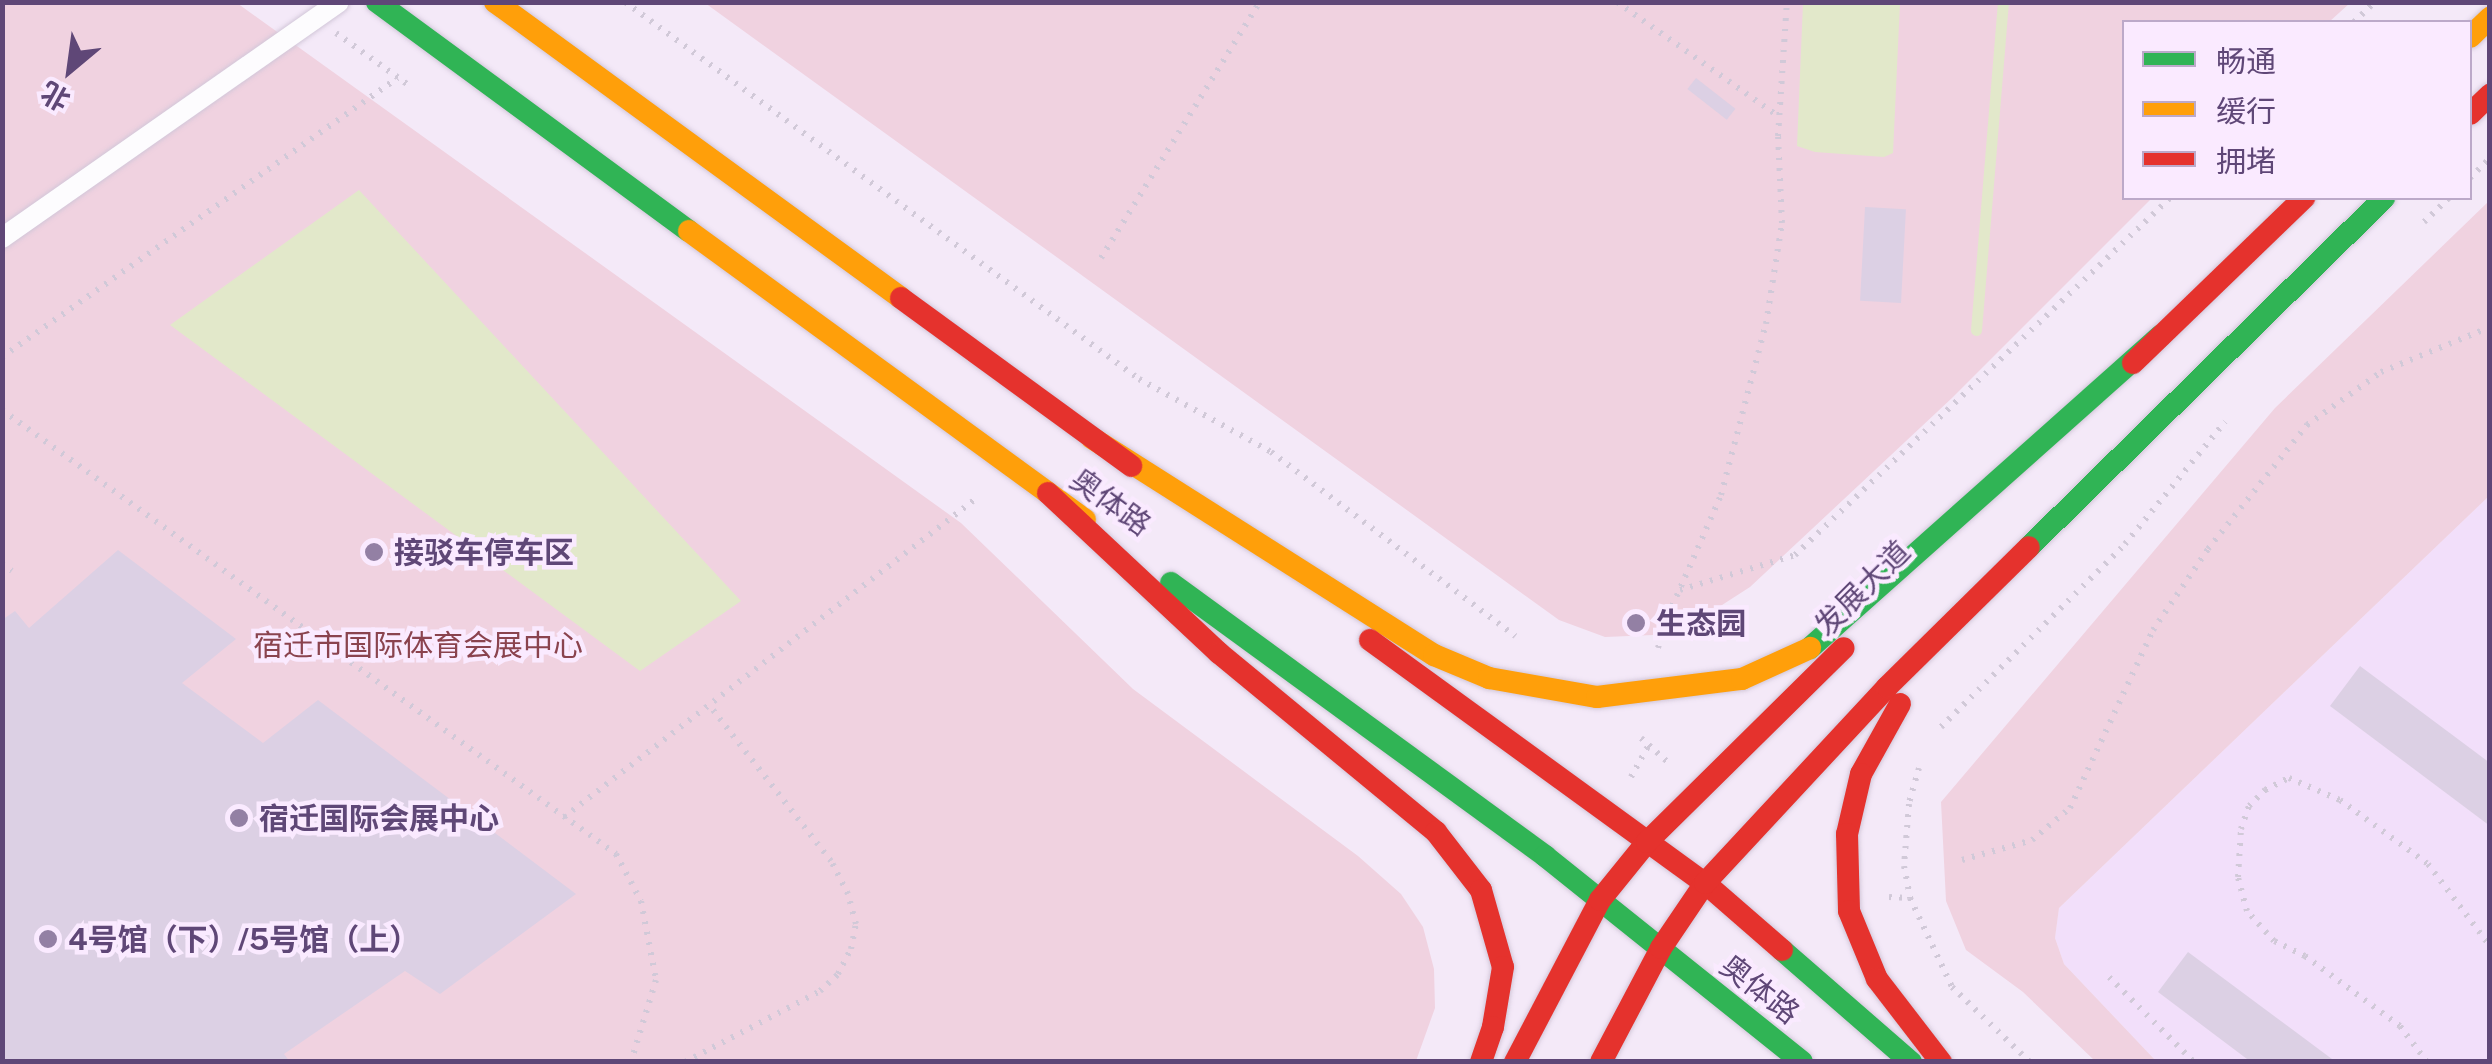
<!DOCTYPE html>
<html>
<head>
<meta charset="utf-8">
<style>
	body { margin:0 }
	#map { position:relative; width:2492px; height:1064px; overflow:hidden; background:#f4e9f8; font-family:"Public Sans","Noto Sans SC",sans-serif }
	div>[style] { position:absolute }
	.residential>* { inset:0; background:#f2dffa }
	.green>* { inset:0; background:#f0d2e0 }
	.water>* { inset:0; background:#e2e8ca }
	.stream>* { height:11px; margin:-5.5px; padding:0 5.5px; transform-origin:5.5px; border-radius:5.5px; background:#e2e8ca }
	.building>* { inset:0; background:#dcd0e4; transform-origin:0 0 }
	.path>* { height:6px; margin-top:-3px; transform-origin:0; background:repeating-linear-gradient(90deg,#d1c9d8 0 2.5px,transparent 0 10.5px) }
	.roads { filter:drop-shadow(0 0 2px #d2c7d9) drop-shadow(0 0 2px #d2c7d9) }
	.lane>* { height:20px; margin:-10px; padding:0 10px; transform-origin:10px; border-radius:10px; background:#fdfcfe }
	.fast>* { height:22px; margin:-11px; padding:0 11px; transform-origin:11px; border-radius:11px; background:#30b455 }
	.slow>* { height:22px; margin:-11px; padding:0 11px; transform-origin:11px; border-radius:11px; background:#ff9f0a }
	.jam>* { height:22px; margin:-11px; padding:0 11px; transform-origin:11px; border-radius:11px; background:#e5322d }
	.dots>* { width:28px; height:28px; translate:-50% -50%; box-sizing:border-box; border:5px solid #faeaff; border-radius:50% }
	span { translate:-50% -50%; white-space:nowrap; text-align:center; line-height:1.15; -webkit-text-stroke:9px #faeaff; paint-order:stroke }
	.street-label { font-size:30px; color:#5f4777 }
	.poi-label { font-size:30px; color:#5f4777; font-weight:700 }
	.left { translate:0 -50%; text-align:left }
	.park-label { font-size:30px; color:#8a434e }
	.frame { position:absolute; inset:0; border:5px solid #5f4777; pointer-events:none }
	.legend { position:absolute; left:2122px; top:20px; width:350px; height:180px; box-sizing:border-box; background:#faeaff; border:2px solid #bca9c9; margin:0; padding:12px 18px; list-style:none; font-size:30px; color:#5f4777 }
	.legend li { display:flex; align-items:center; gap:20px; height:50px }
	.legend b { width:50px; border:2px solid #bca9c9 }
	.north { position:absolute; left:20px; top:20px; width:100px; height:100px; -webkit-text-stroke:8px #faeaff; paint-order:stroke; rotate:209deg; font-size:28px; font-weight:700; line-height:40px; text-align:center; color:#5f4777 }
	.north::after { content:''; display:block; margin:auto; width:35px; height:45px; background:#5f4777; clip-path:polygon(50% 0,100% 100%,50% 72%,0 100%) }
</style>
</head>
<body>
<div id="map">
	<div class="residential">
		<div style="clip-path:polygon(2489px 496px,2489px 1061px,2156px 1061px,2064px 964px,2055px 938px,2059px 908px)"></div>
	</div>
	<div class="green">
		<div style="clip-path:polygon(2px 3px,237px 3px,961px 523px,1133px 689px,1358px 856px,1401px 894px,1423px 927px,1434px 969px,1435px 1008px,1416px 1061px,3px 1061px)"></div>
		<div style="clip-path:polygon(705px 3px,2350px 3px,2329px 22px,2124px 22px,2124px 198px,2152px 198px,1952px 398px,1750px 587px,1677px 634px,1605px 637px,1559px 620px)"></div>
		<div style="clip-path:polygon(2489px 201px,2489px 496px,2059px 908px,2055px 938px,2064px 964px,2156px 1061px,2095px 1061px,2023px 992px,1966px 950px,1946px 901px,1941px 802px,2275px 408px)"></div>
	</div>
	<div class="water">
		<div style="clip-path:polygon(1803px 3px,1900px 3px,1893px 153px,1884px 157px,1815px 152px,1797px 146px)"></div>
		<div style="clip-path:polygon(359px 190px,741px 601px,640px 671px,170px 325px)"></div>
	</div>
	<div class="stream">
		<div style="left:1976px;top:330px;width:329px;rotate:-85.3deg"></div>
	</div>
	<div class="building">
		<div style="left:1696px;top:78px;width:50px;height:14px;rotate:38deg"></div>
		<div style="left:1865px;top:207px;width:41px;height:94px;rotate:3deg"></div>
		<div style="clip-path:polygon(118px 550px,236px 639px,182px 683px,263px 743px,318px 700px,576px 894px,440px 994px,405px 971px,284px 1054px,290px 1062px,2px 1062px,2px 620px,15px 611px,29px 628px)"></div>
		<div style="clip-path:polygon(2360px 666px,2490px 763px,2490px 826px,2330px 706px)"></div>
		<div style="clip-path:polygon(2188px 952px,2336px 1062px,2251px 1062px,2158px 992px)"></div>
	</div>
	<div class="path">
		<div style="left:625px;top:2px;width:637px;rotate:36.26deg"></div>
		<div style="left:1139px;top:379px;width:151px;rotate:28.9deg"></div>
		<div style="left:1271px;top:452px;width:306px;rotate:37deg"></div>
		<div style="left:1617px;top:2px;width:197px;rotate:35.3deg"></div>
		<div style="left:2354px;top:22px;width:29px;rotate:-44deg"></div>
		<div style="left:336px;top:33px;width:87px;rotate:35.7deg"></div>
		<div style="left:2470px;top:178px;width:28px;rotate:-45deg"></div>
		<div style="left:2424px;top:222px;width:35px;rotate:-44deg"></div>
		<div style="left:1101px;top:258px;width:301px;rotate:-58.2deg"></div>
		<div style="left:2px;top:357px;width:484px;rotate:-35.2deg"></div>
		<div style="left:2px;top:410px;width:758px;rotate:35.87deg"></div>
		<div style="left:616px;top:854px;width:53px;rotate:62deg"></div>
		<div style="left:641px;top:901px;width:80px;rotate:79.2deg"></div>
		<div style="left:656px;top:980px;width:86px;rotate:107deg"></div>
		<div style="left:2px;top:564px;width:12px;rotate:35deg"></div>
		<div style="left:1680px;top:590px;width:120px;rotate:-16.9deg"></div>
		<div style="left:1795px;top:555px;width:518px;rotate:-43.59deg"></div>
		<div style="left:1658px;top:648px;width:24px;rotate:-75deg"></div>
		<div style="left:1664px;top:625px;width:142px;rotate:-66.3deg"></div>
		<div style="left:1721px;top:495px;width:177px;rotate:-75.3deg"></div>
		<div style="left:1766px;top:324px;width:102px;rotate:-81deg"></div>
		<div style="left:1782px;top:223px;width:87px;rotate:-92.6deg"></div>
		<div style="left:1778px;top:136px;width:134px;rotate:-86.2deg"></div>
		<div style="left:1941px;top:727px;width:260px;rotate:-44.8deg"></div>
		<div style="left:2125px;top:544px;width:158px;rotate:-50.7deg"></div>
		<div style="left:1641px;top:738px;width:38px;rotate:42deg"></div>
		<div style="left:1919px;top:768px;width:37px;rotate:106deg"></div>
		<div style="left:1909px;top:804px;width:62px;rotate:94.6deg"></div>
		<div style="left:1904px;top:866px;width:33px;rotate:79deg"></div>
		<div style="left:1910px;top:898px;width:98px;rotate:64.7deg"></div>
		<div style="left:1952px;top:987px;width:108px;rotate:43.9deg"></div>
		<div style="left:1631px;top:777px;width:38px;rotate:-61deg"></div>
		<div style="left:564px;top:817px;width:523px;rotate:-37.7deg"></div>
		<div style="left:1962px;top:860px;width:73px;rotate:-15.9deg"></div>
		<div style="left:2032px;top:840px;width:50px;rotate:-40.1deg"></div>
		<div style="left:2070px;top:808px;width:196px;rotate:-65deg"></div>
		<div style="left:2153px;top:630px;width:98px;rotate:-55.8deg"></div>
		<div style="left:2208px;top:549px;width:159px;rotate:-51.4deg"></div>
		<div style="left:2307px;top:425px;width:91px;rotate:-35.6deg"></div>
		<div style="left:2381px;top:372px;width:118px;rotate:-22.4deg"></div>
		<div style="left:1889px;top:897px;width:21px;rotate:3deg"></div>
		<div style="left:2109px;top:977px;width:120px;rotate:45deg"></div>
		<div style="left:685px;top:1062px;width:153px;rotate:-27.7deg"></div>
		<div style="left:820px;top:991px;width:25px;rotate:-43deg"></div>
		<div style="left:838px;top:974px;width:28px;rotate:-63deg"></div>
		<div style="left:851px;top:949px;width:25px;rotate:-79deg"></div>
		<div style="left:856px;top:924px;width:31px;rotate:-105deg"></div>
		<div style="left:848px;top:894px;width:37px;rotate:-117deg"></div>
		<div style="left:831px;top:861px;width:198px;rotate:-128deg"></div>
		<div style="left:2427px;top:1062px;width:45px;rotate:-126.9deg"></div>
		<div style="left:2400px;top:1026px;width:118px;rotate:-143.6deg"></div>
		<div style="left:2305px;top:956px;width:34px;rotate:-154deg"></div>
		<div style="left:2274px;top:941px;width:40px;rotate:-132deg"></div>
		<div style="left:2247px;top:911px;width:35px;rotate:-105deg"></div>
		<div style="left:2238px;top:877px;width:48px;rotate:-86.4deg"></div>
		<div style="left:2241px;top:829px;width:24px;rotate:-71deg"></div>
		<div style="left:2249px;top:806px;width:23px;rotate:-45deg"></div>
		<div style="left:2265px;top:790px;width:27px;rotate:-27deg"></div>
		<div style="left:2289px;top:778px;width:56px;rotate:23.3deg"></div>
		<div style="left:2340px;top:800px;width:109px;rotate:36deg"></div>
		<div style="left:2428px;top:864px;width:103px;rotate:52.9deg"></div>
	</div>
	<div class="roads">
		<div class="lane">
			<div style="left:2px;top:238px;width:411px;rotate:-35deg"></div>
		</div>
		<div class="fast">
			<div style="left:377px;top:2px;width:387px;rotate:36.3deg"></div>
			<div style="left:2029px;top:547px;width:498px;rotate:-44.5deg"></div>
			<div style="left:1171px;top:583px;width:463px;rotate:36.1deg"></div>
			<div style="left:1545px;top:856px;width:329px;rotate:38.7deg"></div>
			<div style="left:1810px;top:648px;width:469px;rotate:-41.7deg"></div>
			<div style="left:1782px;top:950px;width:171px;rotate:41deg"></div>
		</div>
		<div class="slow">
			<div style="left:495px;top:2px;width:502px;rotate:36.09deg"></div>
			<div style="left:2470px;top:37px;width:28px;rotate:-44deg"></div>
			<div style="left:689px;top:231px;width:490px;rotate:36.1deg"></div>
			<div style="left:1092px;top:438px;width:405px;rotate:32.4deg"></div>
			<div style="left:1434px;top:655px;width:60px;rotate:22.7deg"></div>
			<div style="left:1489px;top:678px;width:110px;rotate:10deg"></div>
			<div style="left:1597px;top:697px;width:146px;rotate:-7.1deg"></div>
			<div style="left:1742px;top:679px;width:75px;rotate:-24.5deg"></div>
		</div>
		<div class="jam">
			<div style="left:2470px;top:114px;width:28px;rotate:-44deg"></div>
			<div style="left:901px;top:298px;width:285px;rotate:36.1deg"></div>
			<div style="left:2133px;top:363px;width:238px;rotate:-44deg"></div>
			<div style="left:1048px;top:493px;width:234px;rotate:43.1deg"></div>
			<div style="left:1219px;top:653px;width:281px;rotate:39.5deg"></div>
			<div style="left:1436px;top:832px;width:73px;rotate:52.2deg"></div>
			<div style="left:1481px;top:890px;width:80px;rotate:74.1deg"></div>
			<div style="left:1503px;top:967px;width:61px;rotate:99.5deg"></div>
			<div style="left:1493px;top:1027px;width:37px;rotate:109deg"></div>
			<div style="left:1370px;top:640px;width:414px;rotate:36deg"></div>
			<div style="left:1705px;top:883px;width:102px;rotate:41deg"></div>
			<div style="left:1900px;top:704px;width:80px;rotate:119.1deg"></div>
			<div style="left:1861px;top:774px;width:62px;rotate:103.1deg"></div>
			<div style="left:1847px;top:834px;width:77px;rotate:88.5deg"></div>
			<div style="left:1849px;top:911px;width:74px;rotate:67.6deg"></div>
			<div style="left:1877px;top:979px;width:105px;rotate:52.4deg"></div>
			<div style="left:1515px;top:1062px;width:183px;rotate:-62.3deg"></div>
			<div style="left:1600px;top:900px;width:75px;rotate:-51deg"></div>
			<div style="left:1647px;top:842px;width:276px;rotate:-44.6deg"></div>
			<div style="left:1601px;top:1062px;width:129px;rotate:-62.2deg"></div>
			<div style="left:1661px;top:948px;width:78px;rotate:-55.9deg"></div>
			<div style="left:1705px;top:883px;width:267px;rotate:-47.1deg"></div>
			<div style="left:1887px;top:687px;width:199px;rotate:-44.6deg"></div>
		</div>
	</div>
	<div class="dots">
		<div style="left:374px;top:552px;background:#9380a4"></div>
		<div style="left:1636px;top:623px;background:#9380a4"></div>
		<div style="left:239px;top:818px;background:#9380a4"></div>
		<div style="left:48px;top:939px;background:#9380a4"></div>
	</div>
	<div class="street-label">
		<span style="left:1111px;top:502px;rotate:36deg">奥体路</span>
		<span style="left:1862px;top:588px;rotate:-45deg">发展大道</span>
		<span style="left:1760px;top:989px;rotate:38deg">奥体路</span>
	</div>
	<div class="poi-label">
		<span class="left" style="left:394px;top:552px">接驳车停车区</span>
		<span class="left" style="left:1656px;top:623px">生态园</span>
		<span class="left" style="left:259px;top:818px">宿迁国际会展中心</span>
		<span class="left" style="left:68px;top:939px">4号馆（下）/5号馆（上）</span>
	</div>
	<div class="park-label">
		<span style="left:418px;top:645px">宿迁市国际体育会展中心</span>
	</div>
	<div class="frame"></div>
	<ul class="legend">
	<li><b style="height:12px;background:#30b455"></b>畅通</li>
	<li><b style="height:12px;background:#ff9f0a"></b>缓行</li>
	<li><b style="height:12px;background:#e5322d"></b>拥堵</li>
	</ul>
	<div class="north">北</div>
</div>
</body>
</html>
